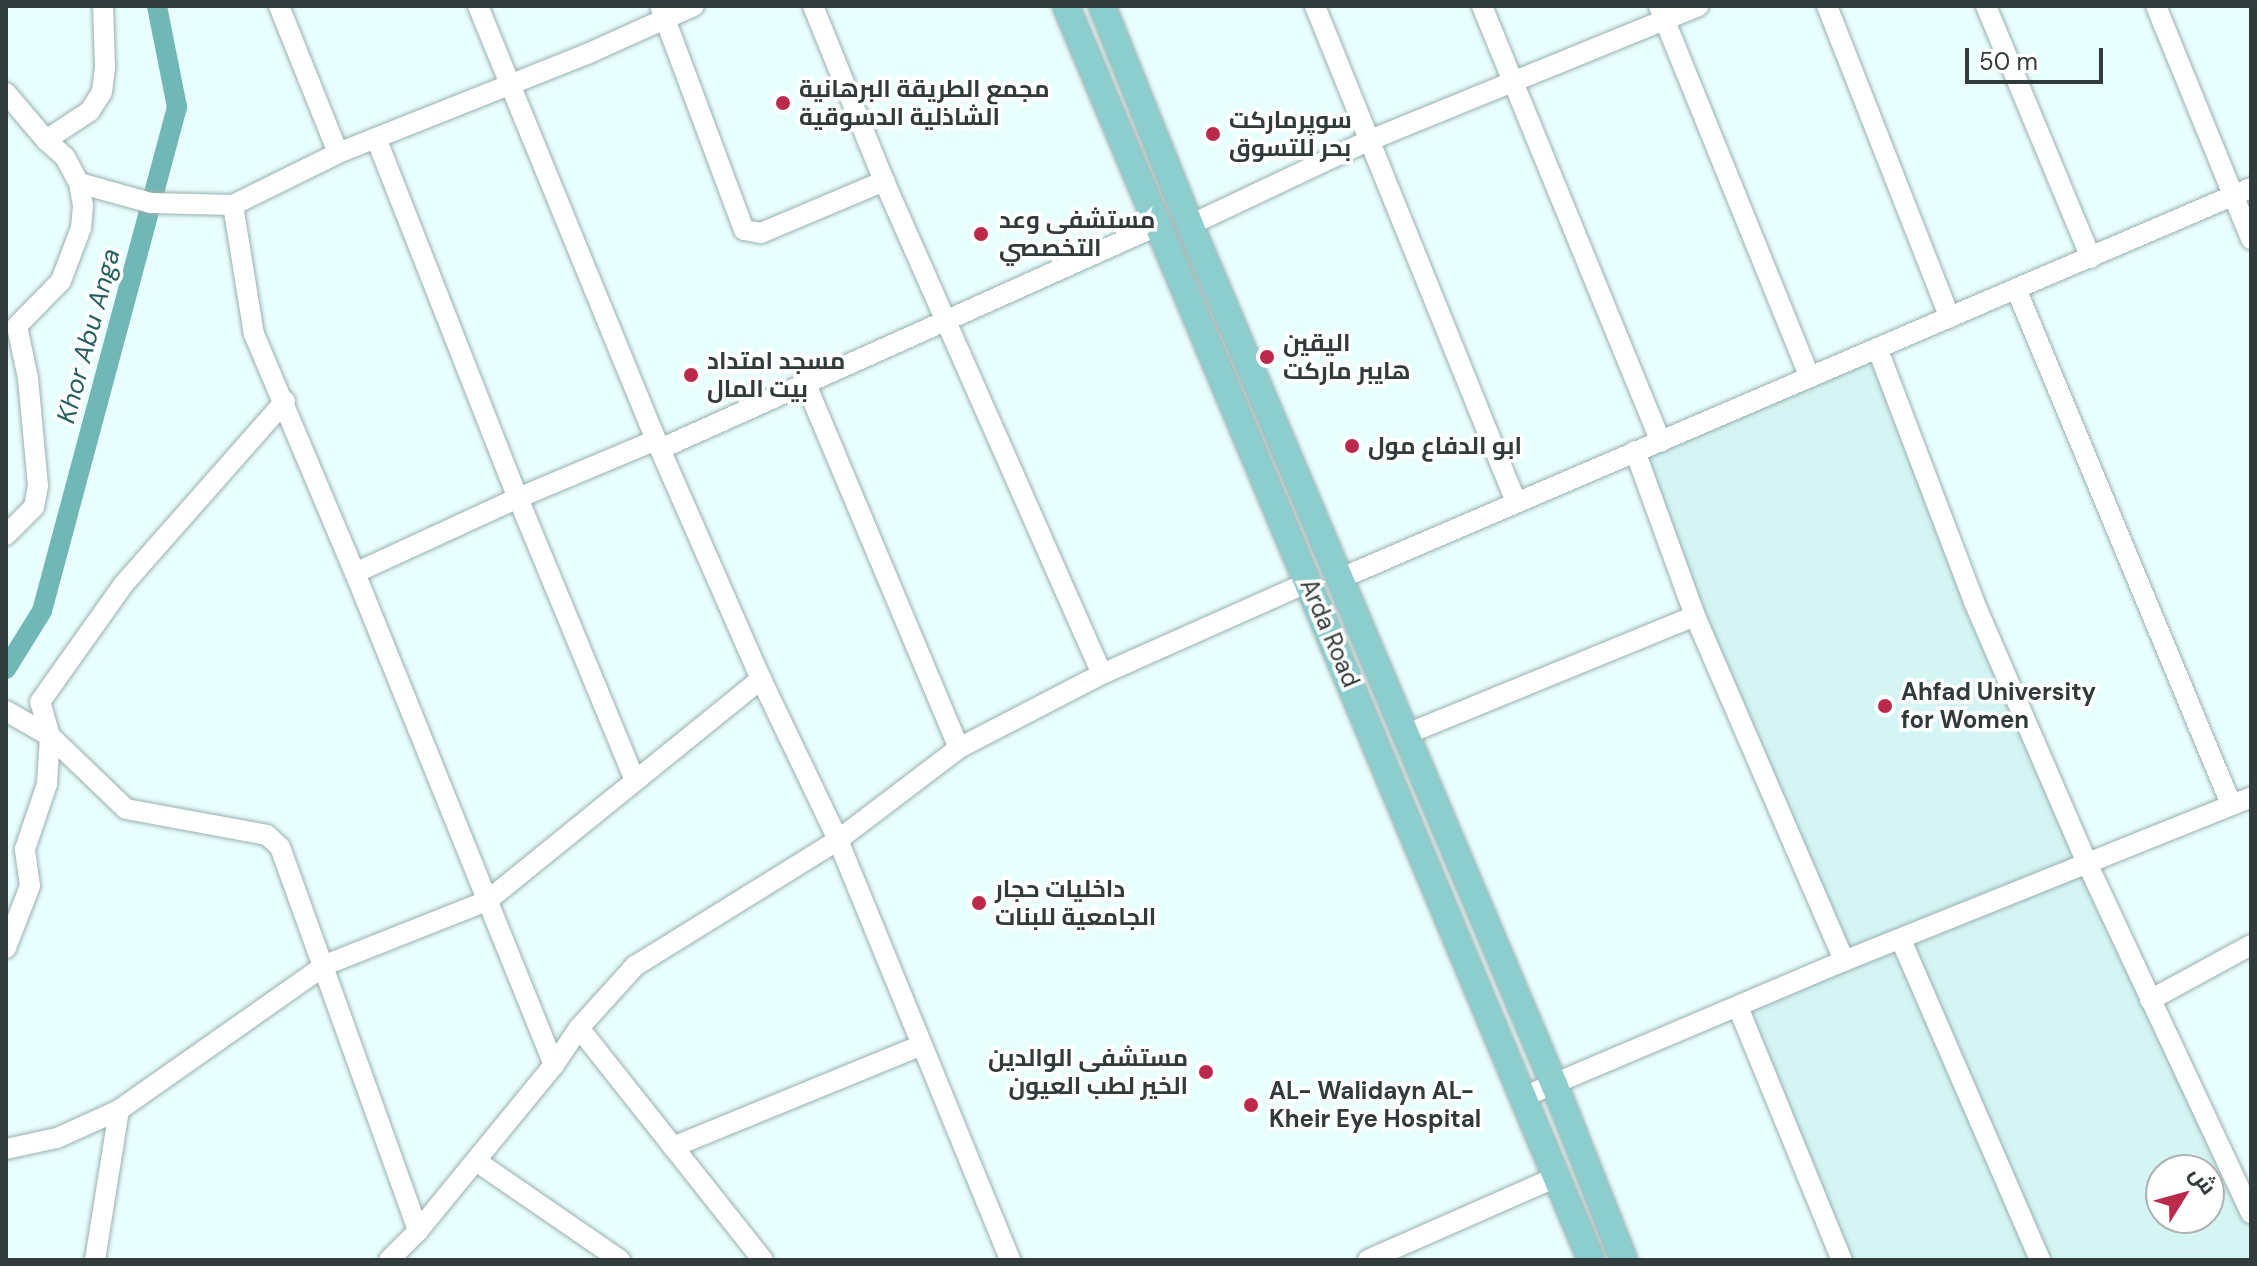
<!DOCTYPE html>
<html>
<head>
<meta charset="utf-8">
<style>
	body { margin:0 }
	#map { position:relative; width:2257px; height:1266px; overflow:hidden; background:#e9fffe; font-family:"DM Sans",Cairo,sans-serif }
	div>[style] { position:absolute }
	.built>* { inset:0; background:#d5f5f4 }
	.canal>* { height:20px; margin:-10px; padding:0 10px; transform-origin:10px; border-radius:10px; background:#71b7b6 }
	.roads { filter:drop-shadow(0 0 2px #9aafae) drop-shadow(0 0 2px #9aafae) }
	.minor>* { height:20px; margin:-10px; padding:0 10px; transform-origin:10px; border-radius:10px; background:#fff }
	.major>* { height:26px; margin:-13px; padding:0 13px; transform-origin:13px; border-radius:13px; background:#8ccecd }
	.dots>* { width:22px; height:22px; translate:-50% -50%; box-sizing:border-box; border:4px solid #fff; border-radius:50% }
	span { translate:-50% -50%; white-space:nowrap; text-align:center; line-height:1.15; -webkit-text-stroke:7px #fff; paint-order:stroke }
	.poi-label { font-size:24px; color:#323b3b; font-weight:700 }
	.left { translate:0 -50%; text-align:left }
	.right { translate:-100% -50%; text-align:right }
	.street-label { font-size:24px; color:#323b3b }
	.water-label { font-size:26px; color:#25605f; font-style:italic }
	.frame { position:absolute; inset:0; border:8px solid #323b3b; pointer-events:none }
	.north { position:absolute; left:2145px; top:1154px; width:80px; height:80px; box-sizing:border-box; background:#fff; border:2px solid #adb1b1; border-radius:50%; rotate:53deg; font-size:22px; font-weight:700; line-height:32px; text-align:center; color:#323b3b }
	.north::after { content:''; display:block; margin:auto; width:28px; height:36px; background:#bb2a4a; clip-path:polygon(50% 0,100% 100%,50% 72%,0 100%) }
	.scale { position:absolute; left:1965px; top:48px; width:138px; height:36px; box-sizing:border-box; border:4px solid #323b3b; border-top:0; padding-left:10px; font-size:24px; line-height:28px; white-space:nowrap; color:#323b3b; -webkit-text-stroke:6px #fff; paint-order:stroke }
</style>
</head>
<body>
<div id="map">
	<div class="built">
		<div style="clip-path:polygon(evenodd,1878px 350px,2251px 1221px,2251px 1260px,1844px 1260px,1738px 1007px,1843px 961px,1635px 451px,1878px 350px,2161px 1170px,2209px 1170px,2209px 1218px,2161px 1218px,2161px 1170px)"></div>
	</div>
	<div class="canal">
		<div style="left:6px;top:669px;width:68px;rotate:-58.2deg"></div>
		<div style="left:42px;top:611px;width:522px;rotate:-75deg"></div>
		<div style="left:177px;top:107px;width:103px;rotate:-101.2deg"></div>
	</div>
	<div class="roads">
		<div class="minor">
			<div style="left:279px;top:6px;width:158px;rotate:68.1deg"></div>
			<div style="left:478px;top:6px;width:479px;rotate:67.7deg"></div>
			<div style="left:660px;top:449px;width:251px;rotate:66.3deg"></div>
			<div style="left:761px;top:679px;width:178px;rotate:64.4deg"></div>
			<div style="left:838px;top:840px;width:454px;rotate:67.7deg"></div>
			<div style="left:813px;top:6px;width:189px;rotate:67.9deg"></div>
			<div style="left:884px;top:181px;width:539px;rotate:66.15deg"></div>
			<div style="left:1315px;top:6px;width:535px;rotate:67.94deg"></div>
			<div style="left:1482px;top:6px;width:471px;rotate:67.7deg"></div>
			<div style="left:1659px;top:6px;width:401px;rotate:67.9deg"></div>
			<div style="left:1827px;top:6px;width:335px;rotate:68.5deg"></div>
			<div style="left:1986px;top:6px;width:273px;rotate:67.4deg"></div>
			<div style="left:2156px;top:6px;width:252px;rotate:67.8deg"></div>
			<div style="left:661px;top:8px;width:237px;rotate:69.5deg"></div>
			<div style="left:744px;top:230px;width:17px;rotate:10deg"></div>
			<div style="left:761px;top:233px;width:134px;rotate:-22.9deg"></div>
			<div style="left:6px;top:93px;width:62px;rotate:49.6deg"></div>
			<div style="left:46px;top:140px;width:25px;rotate:42deg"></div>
			<div style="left:65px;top:157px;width:30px;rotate:62deg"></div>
			<div style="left:79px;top:183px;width:23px;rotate:80deg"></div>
			<div style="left:83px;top:206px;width:22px;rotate:95deg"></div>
			<div style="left:81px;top:228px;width:57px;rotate:110.7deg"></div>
			<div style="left:61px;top:281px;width:63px;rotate:134.4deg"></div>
			<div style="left:17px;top:326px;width:53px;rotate:78.1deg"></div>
			<div style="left:28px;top:378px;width:108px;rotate:84.7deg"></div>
			<div style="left:38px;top:486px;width:21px;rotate:101deg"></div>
			<div style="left:34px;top:507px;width:40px;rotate:135deg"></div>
			<div style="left:376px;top:138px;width:387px;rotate:68.5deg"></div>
			<div style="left:518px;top:498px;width:305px;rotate:67.5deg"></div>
			<div style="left:46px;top:140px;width:53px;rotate:-33.4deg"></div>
			<div style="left:90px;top:111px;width:22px;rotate:-58deg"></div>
			<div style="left:102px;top:92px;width:26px;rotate:-83deg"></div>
			<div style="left:105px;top:66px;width:60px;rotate:-91.9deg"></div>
			<div style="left:79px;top:183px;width:75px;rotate:15.5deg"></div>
			<div style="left:151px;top:203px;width:82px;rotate:1.4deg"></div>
			<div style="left:233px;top:205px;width:117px;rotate:-26.3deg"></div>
			<div style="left:338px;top:153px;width:268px;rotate:-21.7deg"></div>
			<div style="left:587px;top:54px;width:117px;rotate:-24.2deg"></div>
			<div style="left:233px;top:205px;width:131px;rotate:80.8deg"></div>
			<div style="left:254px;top:334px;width:259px;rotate:67.1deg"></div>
			<div style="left:355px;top:573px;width:531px;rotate:67.98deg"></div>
			<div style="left:1190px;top:225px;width:197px;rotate:-25.3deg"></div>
			<div style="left:1368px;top:141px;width:357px;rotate:-22.2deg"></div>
			<div style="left:2017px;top:291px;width:556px;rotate:67.36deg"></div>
			<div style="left:1878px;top:350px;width:270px;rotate:69.1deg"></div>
			<div style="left:1974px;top:602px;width:284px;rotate:66.6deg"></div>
			<div style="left:2087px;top:863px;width:387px;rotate:64.9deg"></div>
			<div style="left:805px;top:382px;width:397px;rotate:67.2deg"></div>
			<div style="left:660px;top:449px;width:547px;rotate:-24.18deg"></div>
			<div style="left:1635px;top:451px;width:176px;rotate:70deg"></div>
			<div style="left:1695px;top:616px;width:376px;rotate:66.6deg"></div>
			<div style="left:355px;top:573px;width:179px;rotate:-24.7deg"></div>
			<div style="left:518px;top:498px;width:150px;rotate:-22.8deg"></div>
			<div style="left:1339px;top:579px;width:992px;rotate:-23.21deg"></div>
			<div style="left:6px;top:711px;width:51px;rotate:29.6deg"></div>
			<div style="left:50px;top:736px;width:105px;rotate:43.8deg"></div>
			<div style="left:126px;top:809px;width:143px;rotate:10.4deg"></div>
			<div style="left:267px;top:835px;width:18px;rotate:43deg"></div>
			<div style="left:280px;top:847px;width:408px;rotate:70.2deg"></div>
			<div style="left:1407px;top:734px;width:311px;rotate:-22.3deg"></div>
			<div style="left:1901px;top:940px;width:349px;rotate:66.5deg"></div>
			<div style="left:6px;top:948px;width:66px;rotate:-68.8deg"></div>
			<div style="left:30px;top:886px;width:37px;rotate:-98deg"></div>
			<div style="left:25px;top:849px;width:69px;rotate:-71.3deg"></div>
			<div style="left:47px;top:784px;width:48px;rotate:-86.4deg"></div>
			<div style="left:50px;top:736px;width:35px;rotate:-106deg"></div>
			<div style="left:40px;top:702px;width:143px;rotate:-54.6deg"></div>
			<div style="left:123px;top:585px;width:245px;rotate:-48.6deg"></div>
			<div style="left:2150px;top:1000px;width:115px;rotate:-28.6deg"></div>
			<div style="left:1738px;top:1007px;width:274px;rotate:67.7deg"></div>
			<div style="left:579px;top:1028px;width:296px;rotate:51.6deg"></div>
			<div style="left:1523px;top:1097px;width:349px;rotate:-23deg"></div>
			<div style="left:1844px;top:961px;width:439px;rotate:-21.9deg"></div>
			<div style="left:673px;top:1147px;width:269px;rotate:-22.3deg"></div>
			<div style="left:6px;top:1149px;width:52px;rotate:-12.2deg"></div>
			<div style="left:57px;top:1138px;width:68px;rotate:-24.3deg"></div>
			<div style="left:119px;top:1110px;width:252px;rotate:-35.1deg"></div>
			<div style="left:325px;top:965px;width:174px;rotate:-21.6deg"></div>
			<div style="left:487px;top:901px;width:353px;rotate:-39deg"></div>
			<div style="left:476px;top:1161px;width:175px;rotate:34.5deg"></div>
			<div style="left:95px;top:1260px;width:152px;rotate:-80.9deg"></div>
			<div style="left:389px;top:1260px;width:41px;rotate:-45deg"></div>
			<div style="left:418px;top:1231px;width:215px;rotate:-50.7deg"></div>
			<div style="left:554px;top:1065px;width:45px;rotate:-56deg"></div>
			<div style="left:579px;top:1028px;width:84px;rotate:-47.9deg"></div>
			<div style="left:635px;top:966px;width:239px;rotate:-31.8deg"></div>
			<div style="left:838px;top:840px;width:152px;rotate:-37.2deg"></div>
			<div style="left:959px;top:748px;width:161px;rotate:-27.4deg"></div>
			<div style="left:1102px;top:674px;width:227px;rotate:-24deg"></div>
			<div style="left:1368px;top:1260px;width:206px;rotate:-23.8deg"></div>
		</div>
		<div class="major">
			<div style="left:1066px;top:6px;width:1359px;rotate:67.28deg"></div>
			<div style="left:1102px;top:6px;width:236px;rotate:68.1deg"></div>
			<div style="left:1190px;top:225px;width:933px;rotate:67.04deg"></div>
			<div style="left:1554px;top:1084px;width:189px;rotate:68.3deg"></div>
		</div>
	</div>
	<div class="dots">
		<div style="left:783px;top:103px;background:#bb2a4a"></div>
		<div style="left:1213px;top:134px;background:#bb2a4a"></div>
		<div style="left:981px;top:234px;background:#bb2a4a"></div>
		<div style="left:1267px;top:357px;background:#bb2a4a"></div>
		<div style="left:691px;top:375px;background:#bb2a4a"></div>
		<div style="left:1352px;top:446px;background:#bb2a4a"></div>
		<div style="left:1885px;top:706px;background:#bb2a4a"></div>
		<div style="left:979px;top:903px;background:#bb2a4a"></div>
		<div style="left:1206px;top:1072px;background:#bb2a4a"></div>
		<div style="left:1251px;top:1105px;background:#bb2a4a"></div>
	</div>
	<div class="poi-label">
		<span class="left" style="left:799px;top:103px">مجمع الطريقة البرهانية<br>الشاذلية الدسوقية</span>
		<span class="left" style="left:1229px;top:134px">سوپرمارکت<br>بحر للتسوق</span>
		<span class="left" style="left:999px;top:234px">مستشفى وعد<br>التخصصي</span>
		<span class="left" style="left:1283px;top:357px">اليقين<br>هايبر ماركت</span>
		<span class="left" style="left:707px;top:375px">مسجد امتداد<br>بيت المال</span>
		<span class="left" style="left:1368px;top:446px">ابو الدفاع مول</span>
		<span class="left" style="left:1901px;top:706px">Ahfad University<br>for Women</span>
		<span class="left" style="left:995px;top:903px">داخليات حجار<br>الجامعية للبنات</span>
		<span class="right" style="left:1188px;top:1072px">مستشفى الوالدين<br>الخير لطب العيون</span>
		<span class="left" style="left:1269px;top:1105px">AL- Walidayn AL-<br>Kheir Eye Hospital</span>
	</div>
	<div class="street-label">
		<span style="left:1330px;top:633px;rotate:67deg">Arda Road</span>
	</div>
	<div class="water-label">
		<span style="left:89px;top:336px;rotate:-75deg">Khor Abu Anga</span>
	</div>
	<div class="frame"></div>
	<div class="north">ش</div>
	<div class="scale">50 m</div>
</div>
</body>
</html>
